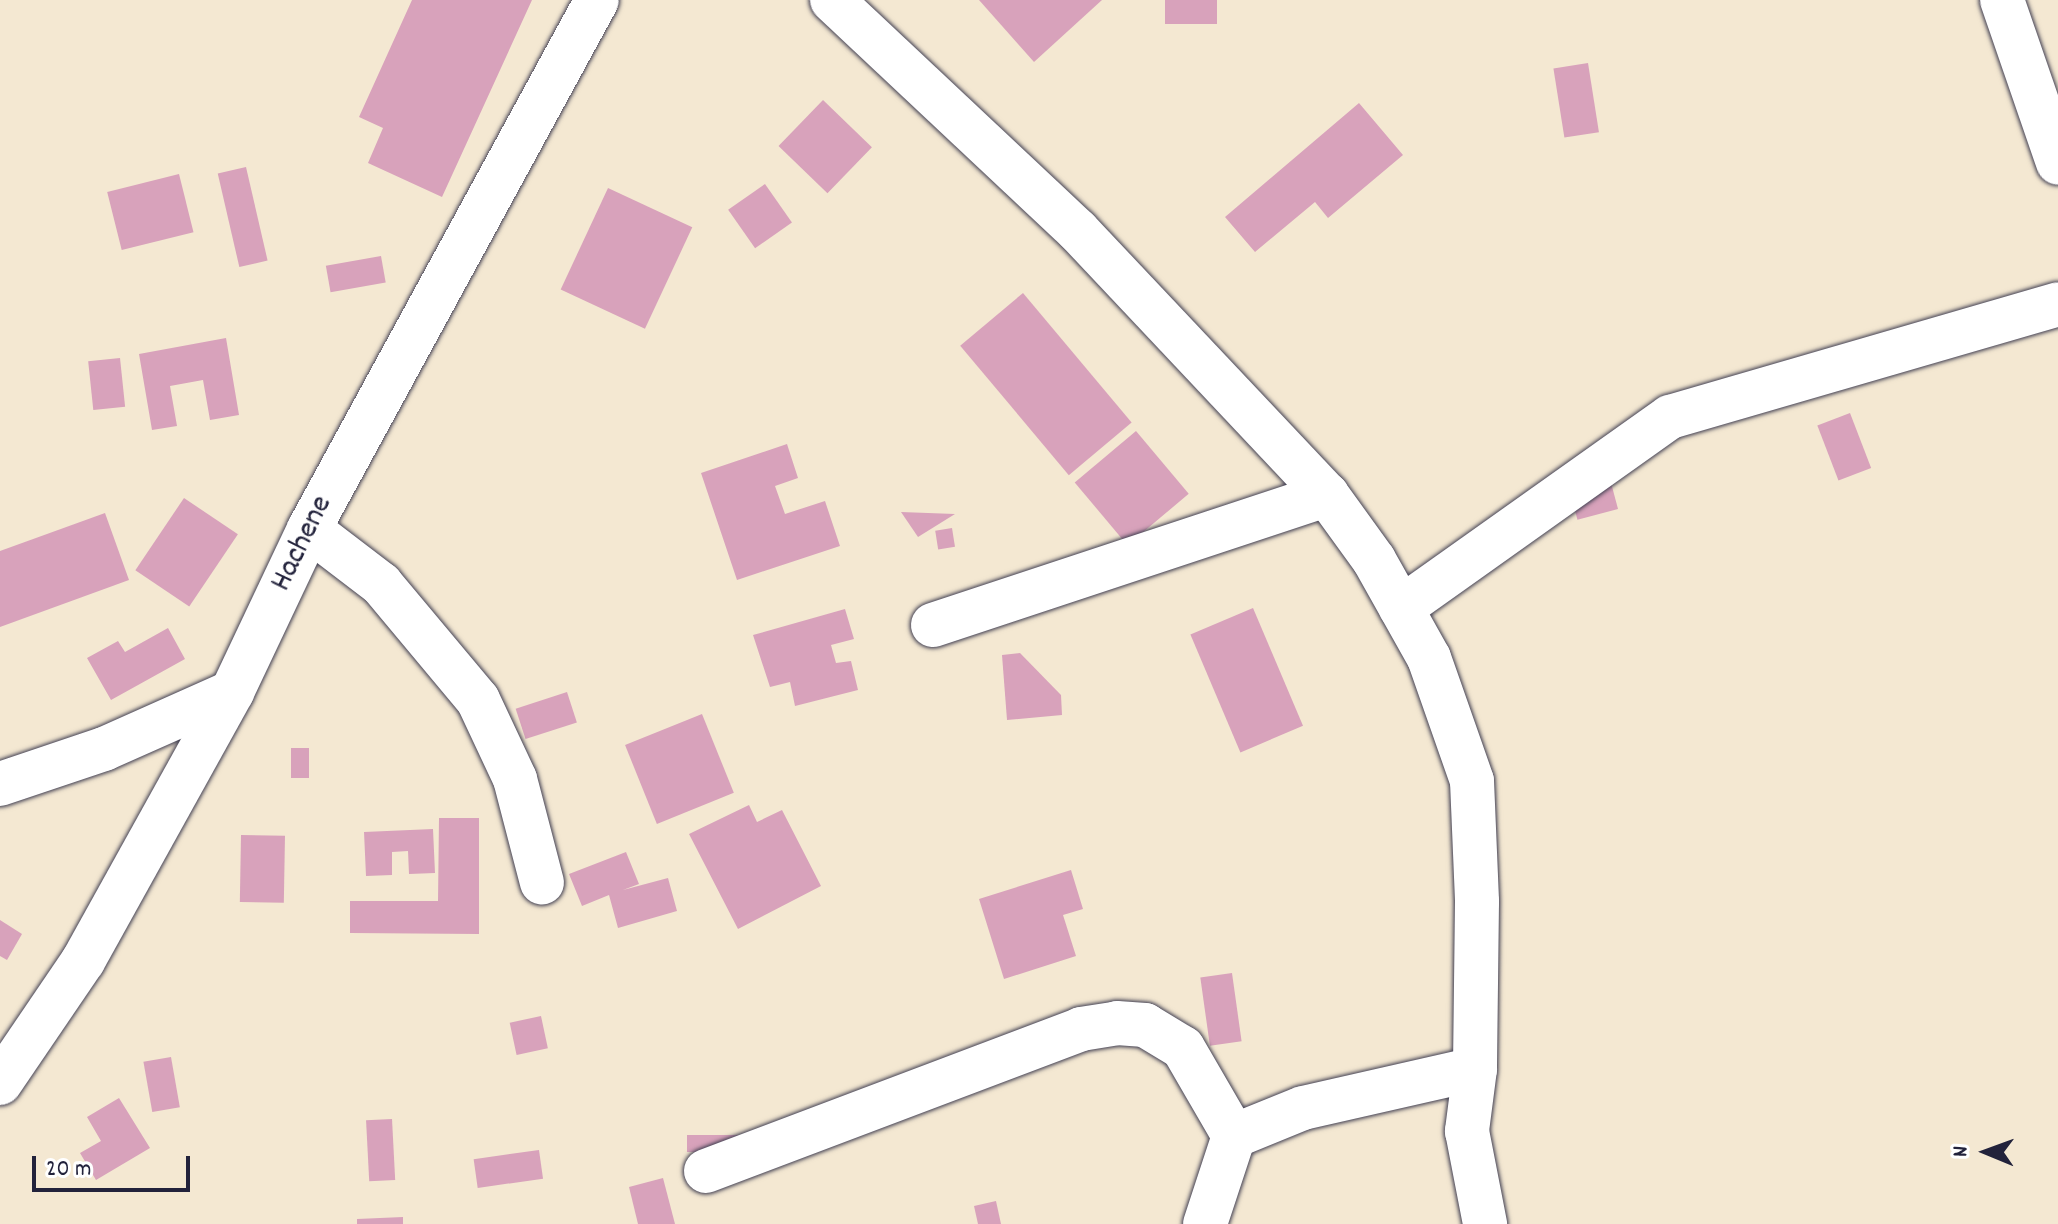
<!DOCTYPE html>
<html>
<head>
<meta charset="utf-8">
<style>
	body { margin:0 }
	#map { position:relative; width:2058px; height:1224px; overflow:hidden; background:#f4e8d2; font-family:Dekko,sans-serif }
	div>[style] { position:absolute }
	.building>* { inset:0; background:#d8a2bb; transform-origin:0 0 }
	.roads { filter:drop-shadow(0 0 2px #424052) drop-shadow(0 0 2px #424052) }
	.minor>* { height:44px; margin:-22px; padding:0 22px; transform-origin:22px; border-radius:22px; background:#fff }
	span { translate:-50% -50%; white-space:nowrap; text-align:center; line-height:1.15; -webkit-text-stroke:8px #fff; paint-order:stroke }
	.street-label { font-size:32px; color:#22223b }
	.north { position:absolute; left:1946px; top:1112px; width:80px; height:80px; -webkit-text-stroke:6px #fff; paint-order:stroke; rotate:271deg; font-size:22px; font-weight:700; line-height:32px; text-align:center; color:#22223b }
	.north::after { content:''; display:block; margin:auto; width:28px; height:36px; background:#22223b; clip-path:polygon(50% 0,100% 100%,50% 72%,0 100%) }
	.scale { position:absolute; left:32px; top:1156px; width:158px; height:36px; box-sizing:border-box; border:4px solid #22223b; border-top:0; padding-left:10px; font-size:24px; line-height:28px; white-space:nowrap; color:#22223b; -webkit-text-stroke:6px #fff; paint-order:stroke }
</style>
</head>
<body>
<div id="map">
	<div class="building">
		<div style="clip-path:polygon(412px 0,532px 0,442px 197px,368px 163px,383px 128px,359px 117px)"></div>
		<div style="clip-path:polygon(979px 0,1102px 0,1034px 62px)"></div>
		<div style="left:1165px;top:0;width:52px;height:24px"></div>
		<div style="left:1588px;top:63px;width:70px;height:35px;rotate:81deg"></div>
		<div style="left:823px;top:100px;width:68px;height:64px;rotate:44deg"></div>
		<div style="clip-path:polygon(1359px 103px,1403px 155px,1328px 218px,1315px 202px,1255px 252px,1225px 217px)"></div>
		<div style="left:246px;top:167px;width:96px;height:29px;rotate:77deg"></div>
		<div style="left:179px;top:174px;width:60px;height:74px;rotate:76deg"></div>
		<div style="left:765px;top:184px;width:47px;height:45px;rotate:55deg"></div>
		<div style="left:608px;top:188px;width:93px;height:112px;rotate:25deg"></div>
		<div style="left:381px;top:256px;width:27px;height:56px;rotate:80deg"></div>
		<div style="left:1023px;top:293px;width:169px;height:82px;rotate:50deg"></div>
		<div style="clip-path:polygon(226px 338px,239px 415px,210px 420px,203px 380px,170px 386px,177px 426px,152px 430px,139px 354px)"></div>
		<div style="left:120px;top:358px;width:49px;height:32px;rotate:84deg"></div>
		<div style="left:1850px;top:413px;width:59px;height:35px;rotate:69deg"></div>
		<div style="left:1136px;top:431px;width:82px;height:80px;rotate:50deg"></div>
		<div style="clip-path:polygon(787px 444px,798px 478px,775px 486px,785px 514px,825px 501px,840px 546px,737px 580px,701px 473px)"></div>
		<div style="left:1610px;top:479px;width:31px;height:42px;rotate:75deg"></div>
		<div style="left:184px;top:498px;width:65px;height:87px;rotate:34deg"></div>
		<div style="clip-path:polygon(901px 512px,955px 514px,918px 537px)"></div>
		<div style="clip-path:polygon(105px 513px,129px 580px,0 627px,0 551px)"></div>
		<div style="left:952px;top:528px;width:19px;height:17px;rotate:81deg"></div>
		<div style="left:1253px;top:608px;width:128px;height:68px;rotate:67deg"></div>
		<div style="clip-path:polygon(845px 609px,854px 639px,831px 645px,836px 663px,851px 661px,858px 690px,795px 706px,790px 682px,770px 687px,753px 635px)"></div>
		<div style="clip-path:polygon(168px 628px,185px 659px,111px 700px,87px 658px,118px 641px,125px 652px)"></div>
		<div style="clip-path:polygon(1020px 653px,1061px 695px,1062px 715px,1007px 720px,1002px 655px)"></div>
		<div style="left:567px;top:692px;width:32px;height:54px;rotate:72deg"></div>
		<div style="left:702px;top:714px;width:85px;height:83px;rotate:68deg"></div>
		<div style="left:291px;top:748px;width:18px;height:30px"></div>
		<div style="clip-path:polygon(749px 805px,757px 822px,782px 810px,821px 886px,738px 929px,689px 834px)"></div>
		<div style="clip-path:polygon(439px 818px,479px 818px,479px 934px,350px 933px,350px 901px,438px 901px)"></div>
		<div style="clip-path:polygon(433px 829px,435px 873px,409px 874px,408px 851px,392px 852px,392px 875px,366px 876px,364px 832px)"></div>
		<div style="left:241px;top:835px;width:44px;height:67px;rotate:1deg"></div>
		<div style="clip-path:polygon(626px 852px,639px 884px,623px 890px,668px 878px,677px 911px,618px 928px,609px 895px,582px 906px,569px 874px)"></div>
		<div style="clip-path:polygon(1071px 870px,1083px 909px,1063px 915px,1076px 956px,1004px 979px,979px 899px)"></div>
		<div style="clip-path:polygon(0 920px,22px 934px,7px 960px,0 956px)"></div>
		<div style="left:1232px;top:973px;width:69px;height:32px;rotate:82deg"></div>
		<div style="left:541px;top:1016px;width:33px;height:32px;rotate:78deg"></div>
		<div style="left:171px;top:1057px;width:51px;height:28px;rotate:80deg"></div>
		<div style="clip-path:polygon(119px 1098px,150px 1148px,96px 1180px,80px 1153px,101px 1141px,87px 1117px)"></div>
		<div style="left:392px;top:1119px;width:61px;height:26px;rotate:87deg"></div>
		<div style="left:738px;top:1135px;width:17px;height:51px;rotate:90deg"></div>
		<div style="left:539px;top:1150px;width:29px;height:66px;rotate:82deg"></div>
		<div style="clip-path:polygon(663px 1178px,675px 1224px,638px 1224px,629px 1187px)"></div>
		<div style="clip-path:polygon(996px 1201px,1001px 1224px,978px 1224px,974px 1206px)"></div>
		<div style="clip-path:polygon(403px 1217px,403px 1224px,357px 1224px,357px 1219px)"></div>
	</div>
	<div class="roads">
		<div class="minor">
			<div style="left:832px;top:0;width:337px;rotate:43.2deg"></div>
			<div style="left:1078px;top:231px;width:363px;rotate:46.7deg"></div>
			<div style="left:1327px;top:495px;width:80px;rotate:54.1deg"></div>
			<div style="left:1374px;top:560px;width:112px;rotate:60.7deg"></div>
			<div style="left:1429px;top:658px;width:130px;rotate:70.7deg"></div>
			<div style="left:1472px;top:781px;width:121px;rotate:87.6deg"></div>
			<div style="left:1477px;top:902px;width:167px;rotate:90.7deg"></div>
			<div style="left:1475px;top:1069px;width:63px;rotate:97.4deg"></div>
			<div style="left:1467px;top:1131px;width:95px;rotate:79deg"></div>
			<div style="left:2002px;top:0;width:172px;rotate:71deg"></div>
			<div style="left:309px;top:529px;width:91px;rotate:37.4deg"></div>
			<div style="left:381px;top:584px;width:151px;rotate:50.1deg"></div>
			<div style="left:478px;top:700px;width:87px;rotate:64.9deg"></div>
			<div style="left:515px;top:779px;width:107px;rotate:75.4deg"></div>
			<div style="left:1401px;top:608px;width:330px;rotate:-35.4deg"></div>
			<div style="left:1670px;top:417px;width:404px;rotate:-16.2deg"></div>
			<div style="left:933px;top:625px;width:415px;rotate:-18.3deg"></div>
			<div style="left:0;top:784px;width:110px;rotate:-18.6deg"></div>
			<div style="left:104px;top:749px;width:140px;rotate:-24deg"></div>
			<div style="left:0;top:1083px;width:148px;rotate:-55.8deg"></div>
			<div style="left:83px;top:961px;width:308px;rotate:-61deg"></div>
			<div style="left:232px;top:692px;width:180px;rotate:-64.7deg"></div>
			<div style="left:309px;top:529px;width:602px;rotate:-61.44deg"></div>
			<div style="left:706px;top:1171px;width:401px;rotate:-20.7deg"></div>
			<div style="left:1081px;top:1029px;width:36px;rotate:-9deg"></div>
			<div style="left:1117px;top:1023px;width:28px;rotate:4deg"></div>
			<div style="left:1145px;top:1025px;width:44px;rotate:31.2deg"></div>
			<div style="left:1183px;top:1048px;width:102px;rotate:59.9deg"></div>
			<div style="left:1205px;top:1224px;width:93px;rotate:-71.8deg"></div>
			<div style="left:1234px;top:1136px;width:74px;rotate:-22.1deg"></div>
			<div style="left:1303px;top:1108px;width:176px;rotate:-12.8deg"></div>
		</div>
	</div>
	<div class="street-label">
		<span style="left:303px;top:544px;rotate:-64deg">Hachene</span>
	</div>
	<div class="north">N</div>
	<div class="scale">20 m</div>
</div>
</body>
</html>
